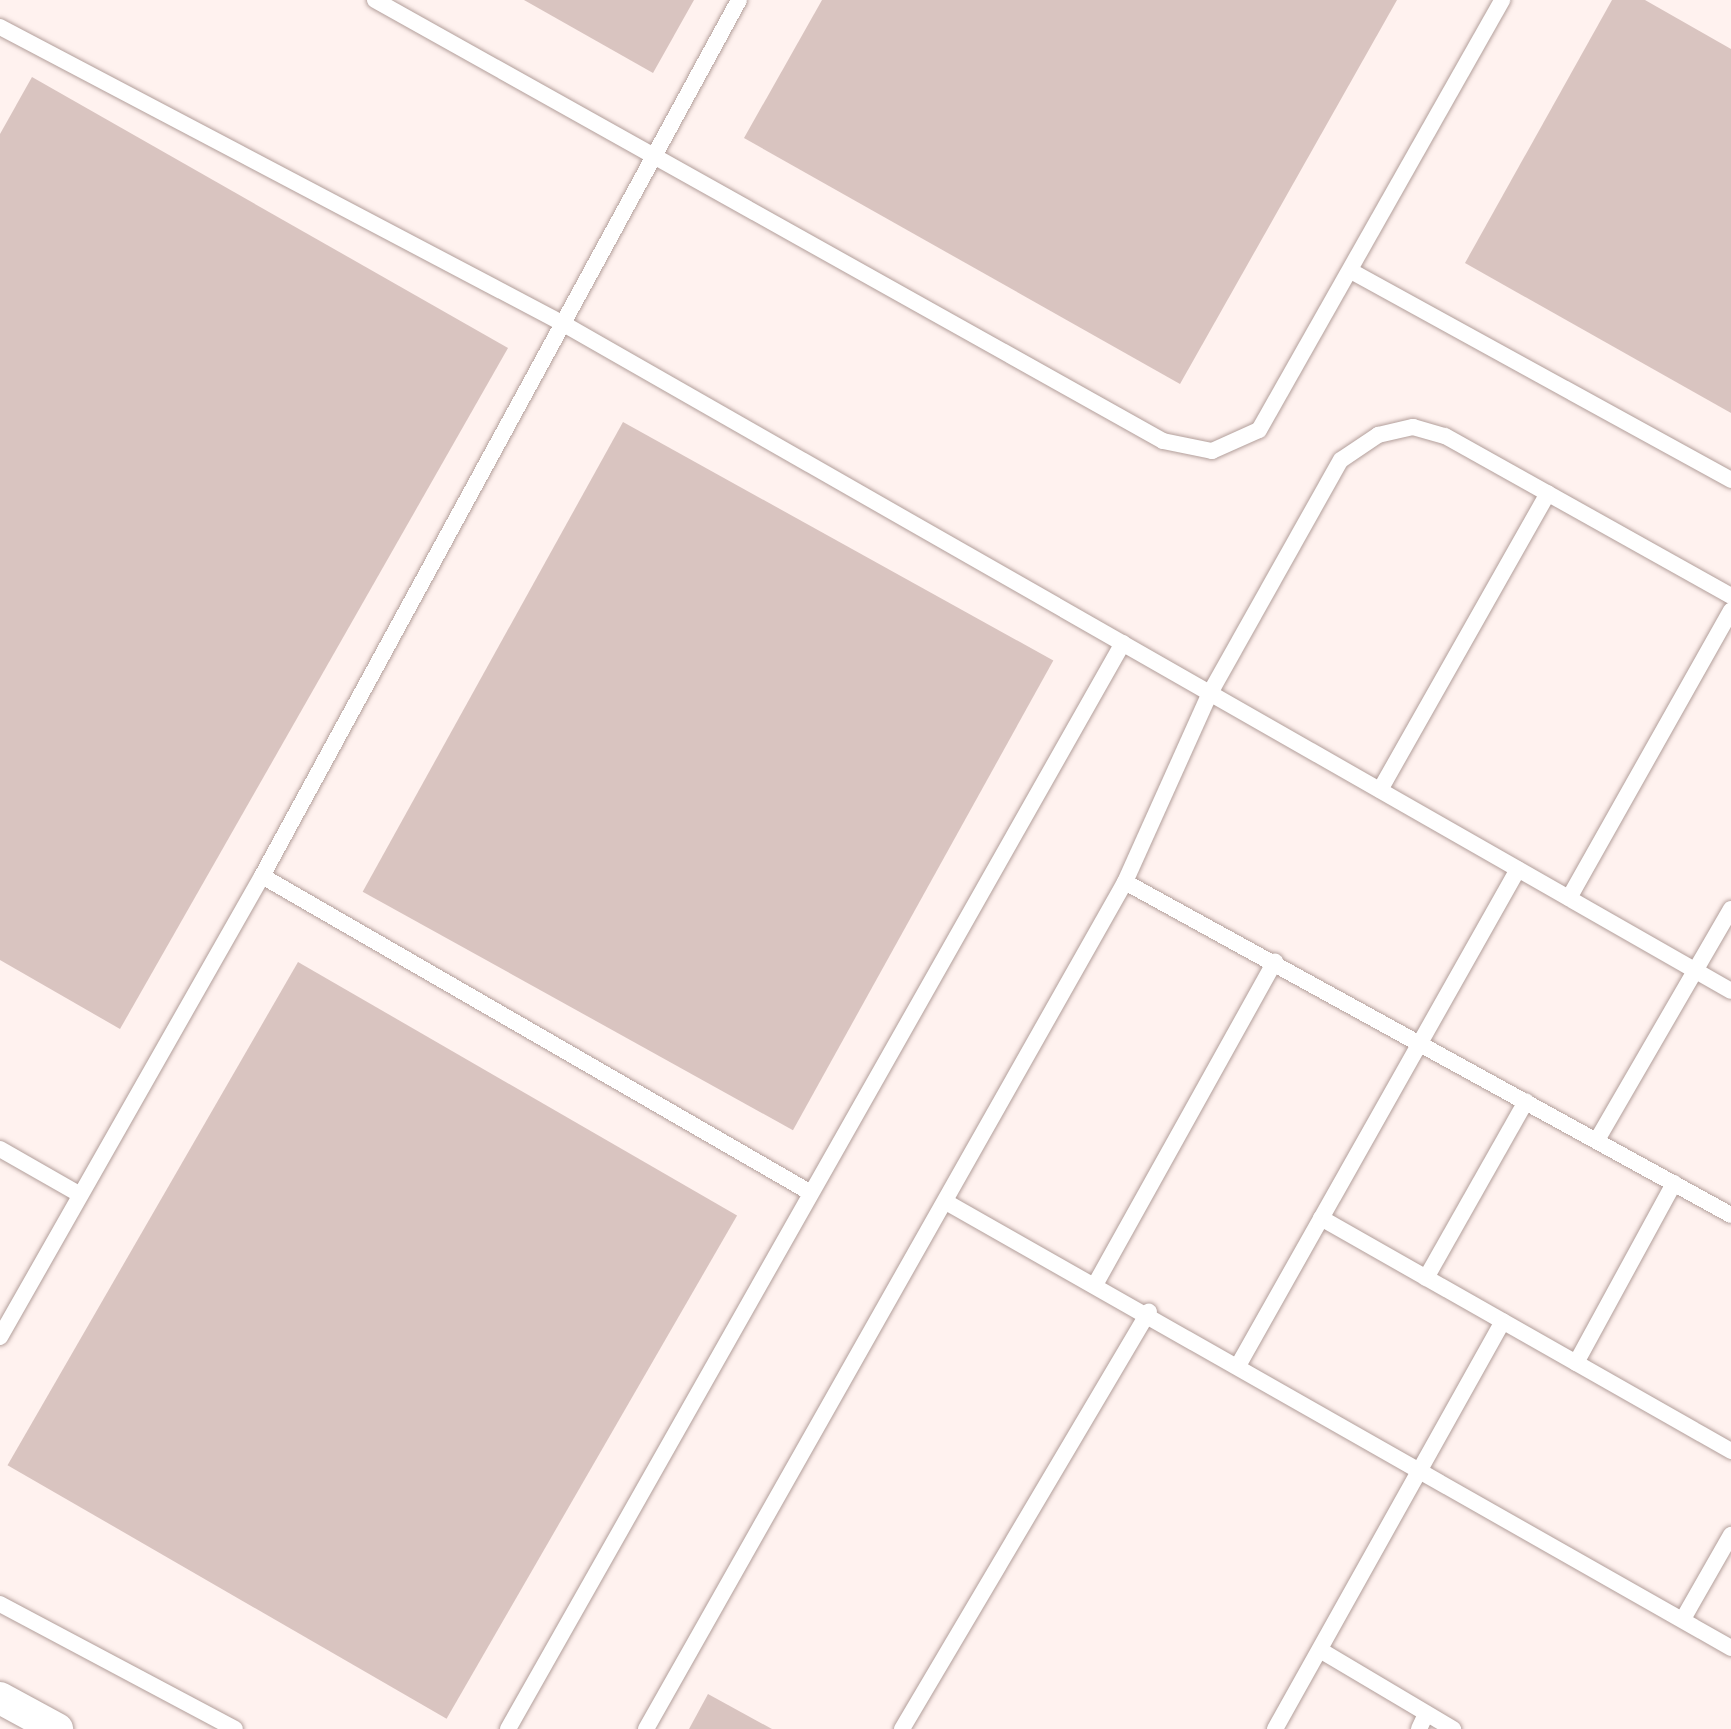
<!DOCTYPE html>
<html>
<head>
<meta charset="utf-8">
<style>
	body { margin:0 }
	#map { position:relative; width:1731px; height:1729px; overflow:hidden; background:#fff2ef; font-family:"Noto Serif",serif }
	div>[style] { position:absolute }
	.building>* { inset:0; background:#d9c4c0; transform-origin:0 0 }
	.roads { filter:drop-shadow(0 0 2px #b39f9b) drop-shadow(0 0 2px #b39f9b) }
	.service>* { height:16px; margin:-8px; padding:0 8px; transform-origin:8px; border-radius:8px; background:#fff }
	.minor>* { height:32px; margin:-16px; padding:0 16px; transform-origin:16px; border-radius:16px; background:#fff }
	span { translate:-50% -50%; white-space:nowrap; text-align:center; line-height:1.15; -webkit-text-stroke:6px #fff2ef; paint-order:stroke }
</style>
</head>
<body>
<div id="map">
	<div class="building">
		<div style="clip-path:polygon(524px 0,694px 0,653px 73px)"></div>
		<div style="clip-path:polygon(822px 0,1397px 0,1180px 384px,744px 138px)"></div>
		<div style="clip-path:polygon(1612px 0,1645px 0,1731px 49px,1731px 413px,1465px 263px)"></div>
		<div style="clip-path:polygon(32px 77px,508px 348px,120px 1029px,0 960px,0 134px)"></div>
		<div style="left:623px;top:422px;width:492px;height:537px;rotate:29deg"></div>
		<div style="left:298px;top:962px;width:507px;height:581px;rotate:30deg"></div>
		<div style="clip-path:polygon(708px 1694px,772px 1729px,689px 1729px)"></div>
	</div>
	<div class="roads">
		<div class="service">
			<div style="left:375px;top:0;width:903px;rotate:29.23deg"></div>
			<div style="left:1163px;top:441px;width:50px;rotate:11.5deg"></div>
			<div style="left:1212px;top:451px;width:51px;rotate:-24.1deg"></div>
			<div style="left:1259px;top:430px;width:494px;rotate:-60.5deg"></div>
			<div style="left:0;top:27px;width:635px;rotate:27.78deg"></div>
			<div style="left:562px;top:323px;width:1346px;rotate:29.74deg"></div>
			<div style="left:1351px;top:271px;width:434px;rotate:28.8deg"></div>
			<div style="left:1380px;top:790px;width:341px;rotate:-60.5deg"></div>
			<div style="left:262px;top:876px;width:634px;rotate:30deg"></div>
			<div style="left:1125px;top:882px;width:691px;rotate:28.79deg"></div>
			<div style="left:1569px;top:898px;width:330px;rotate:-60.6deg"></div>
			<div style="left:1597px;top:1140px;width:267px;rotate:-59.9deg"></div>
			<div style="left:0;top:1149px;width:91px;rotate:29.7deg"></div>
			<div style="left:946px;top:1202px;width:903px;rotate:29.6deg"></div>
			<div style="left:1321px;top:1218px;width:472px;rotate:29.6deg"></div>
			<div style="left:1426px;top:1278px;width:203px;rotate:-60.5deg"></div>
			<div style="left:1096px;top:1283px;width:368px;rotate:-60.9deg"></div>
			<div style="left:0;top:1337px;width:530px;rotate:-60.39deg"></div>
			<div style="left:262px;top:876px;width:997px;rotate:-61.43deg"></div>
			<div style="left:1576px;top:1363px;width:205px;rotate:-61.4deg"></div>
			<div style="left:1239px;top:1364px;width:568px;rotate:-60.59deg"></div>
			<div style="left:0;top:1604px;width:266px;rotate:28deg"></div>
			<div style="left:1683px;top:1619px;width:97px;rotate:-60.3deg"></div>
			<div style="left:1320px;top:1650px;width:155px;rotate:30.7deg"></div>
			<div style="left:508px;top:1729px;width:1248px;rotate:-60.48deg"></div>
			<div style="left:646px;top:1729px;width:973px;rotate:-60.51deg"></div>
			<div style="left:1125px;top:882px;width:207px;rotate:-65.8deg"></div>
			<div style="left:1210px;top:693px;width:267px;rotate:-60.7deg"></div>
			<div style="left:1341px;top:460px;width:45px;rotate:-34deg"></div>
			<div style="left:1378px;top:435px;width:36px;rotate:-13deg"></div>
			<div style="left:1413px;top:427px;width:33px;rotate:16deg"></div>
			<div style="left:1445px;top:436px;width:328px;rotate:29.2deg"></div>
			<div style="left:902px;top:1729px;width:485px;rotate:-59.4deg"></div>
			<div style="left:1275px;top:1729px;width:467px;rotate:-60.8deg"></div>
			<div style="left:1419px;top:1729px;width:17px;rotate:-65deg"></div>
		</div>
		<div class="minor">
			<div style="left:0;top:1698px;width:65px;rotate:28.5deg"></div>
		</div>
	</div>
</div>
</body>
</html>
